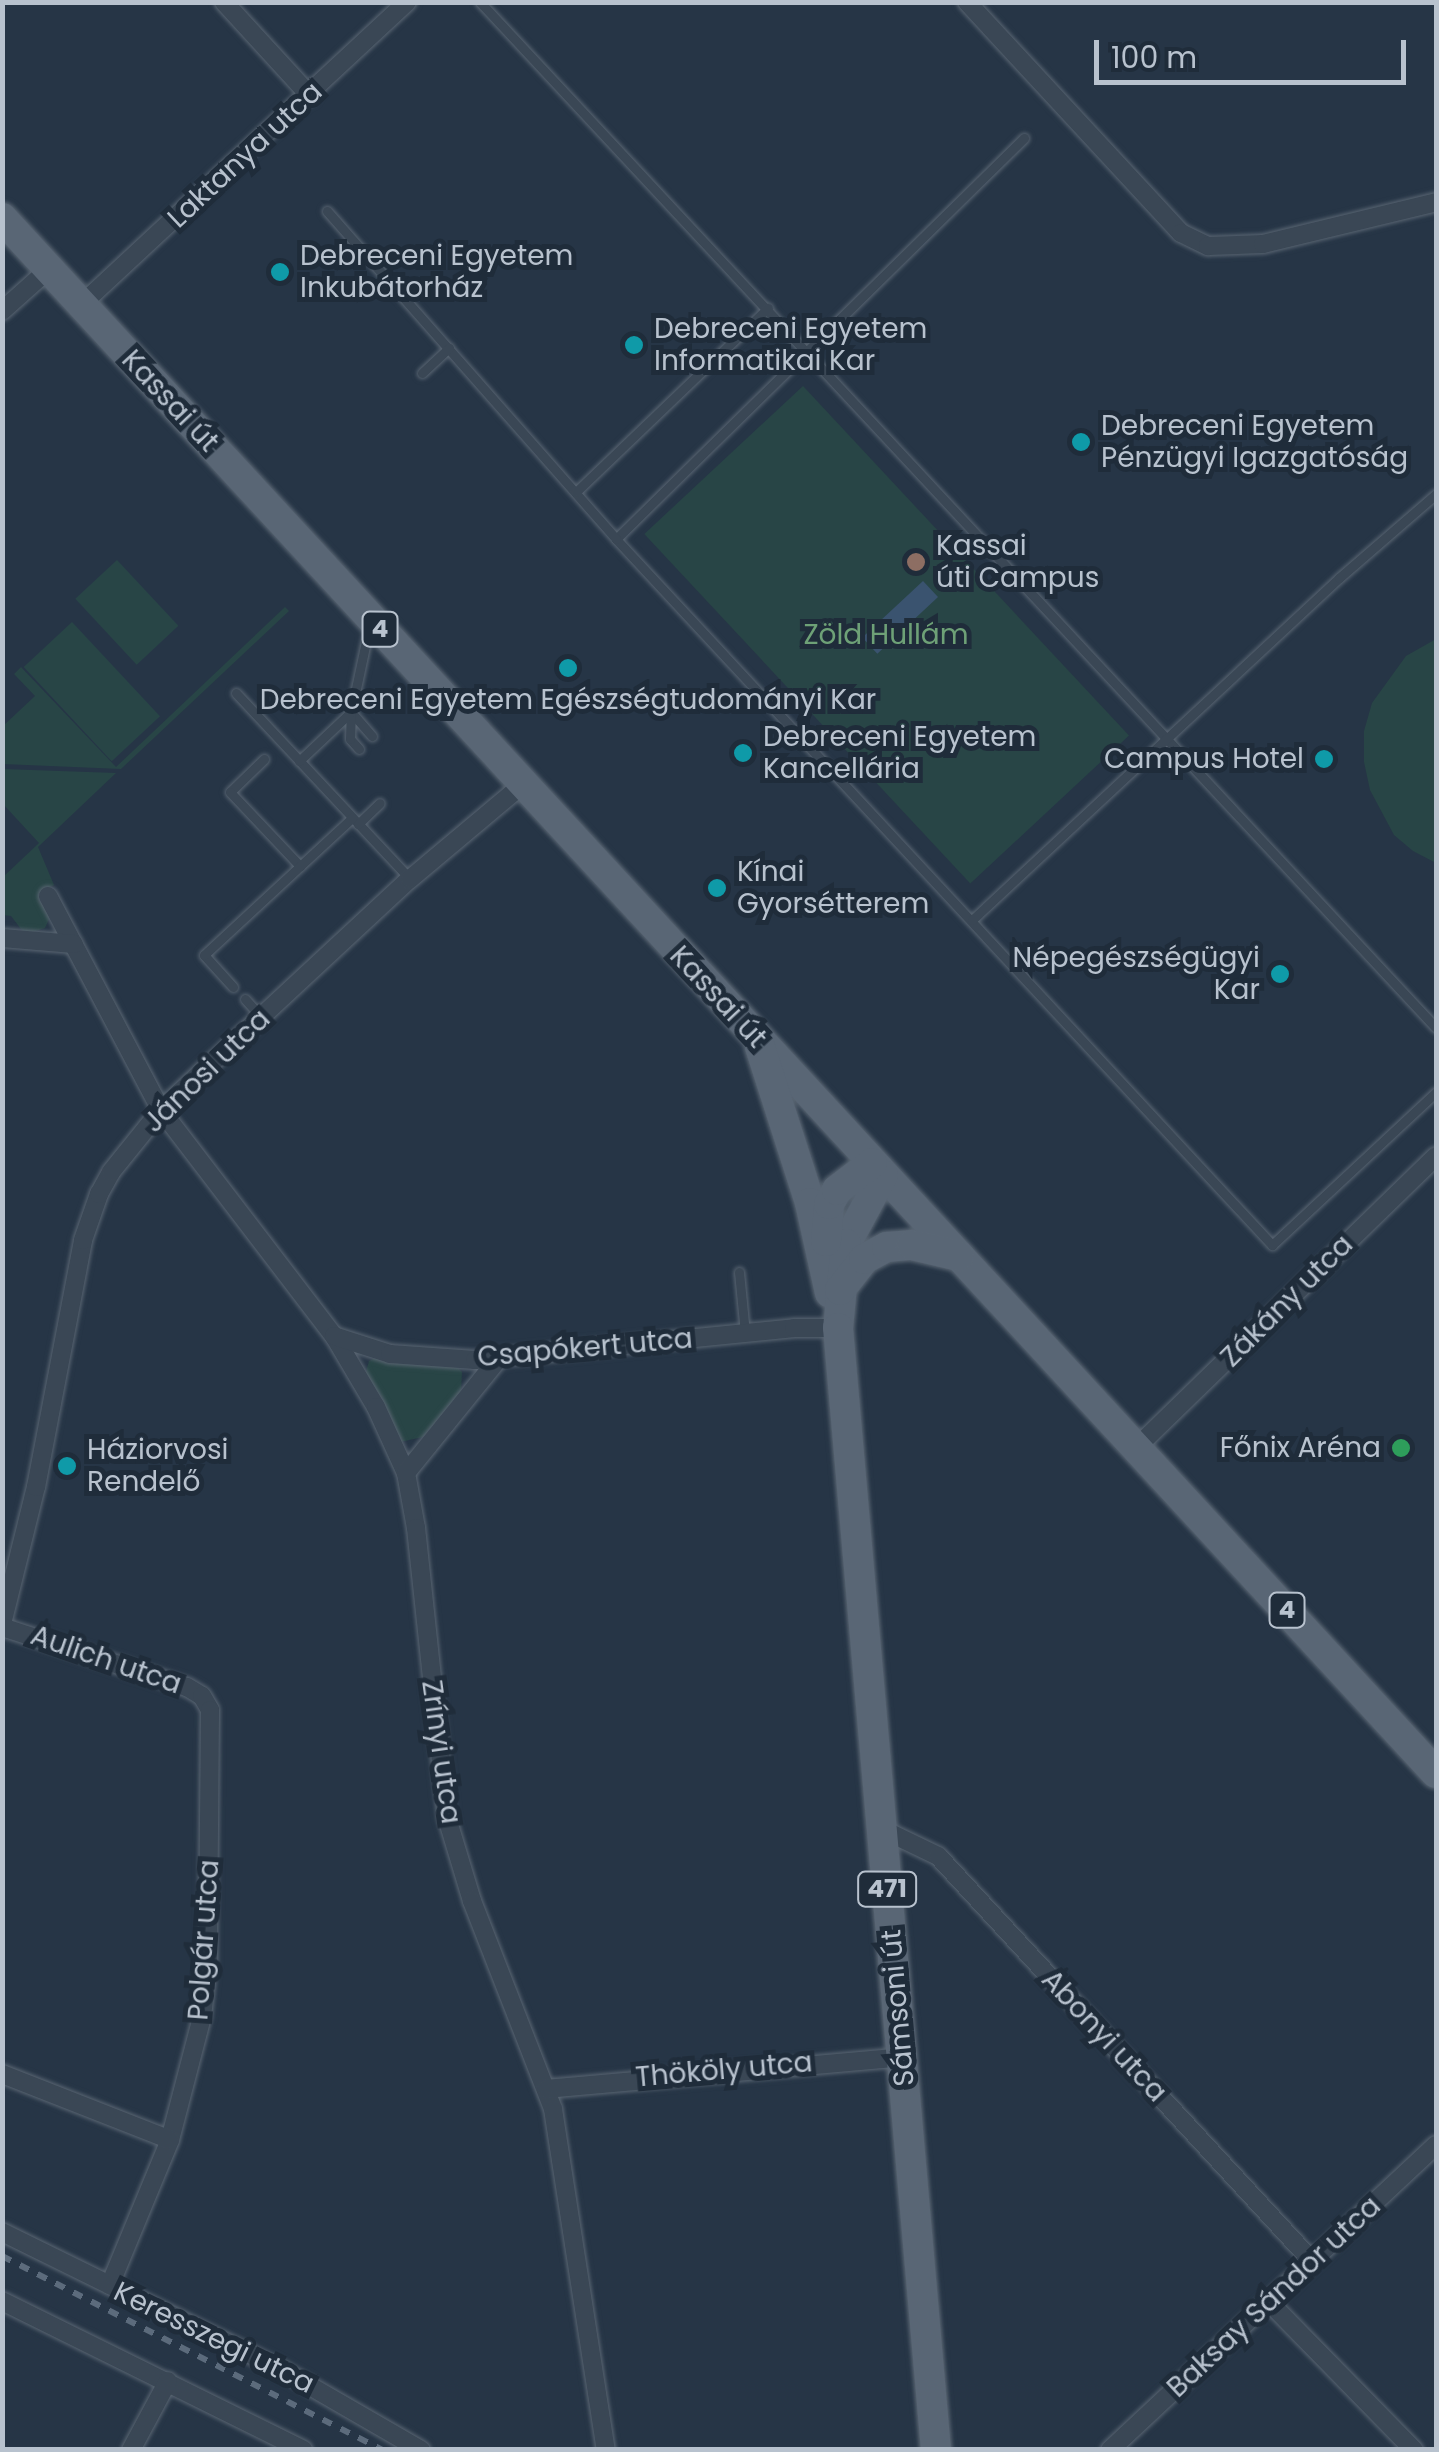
<!DOCTYPE html>
<html>
<head>
<meta charset="utf-8">
<style>
	body { margin:0 }
	#map { position:relative; width:1439px; height:2452px; overflow:hidden; background:#263546; font-family:Poppins,sans-serif }
	div>[style] { position:absolute }
	.green>* { inset:0; background:#284546; transform-origin:0 0 }
	.water>* { inset:0; background:#3a536f; transform-origin:0 0 }
	.roads { filter:drop-shadow(0 0 2px #596572) drop-shadow(0 0 2px #596572) }
	.lane>* { height:9px; margin:-4.5px; padding:0 4.5px; transform-origin:4.5px; border-radius:4.5px; background:#3a4755 }
	.street>* { height:18px; margin:-9px; padding:0 9px; transform-origin:9px; border-radius:9px; background:#3a4755 }
	.primary>* { height:30px; margin:-15px; padding:0 15px; transform-origin:15px; border-radius:15px; background:#596675 }
	.rail>* { height:6px; margin-top:-3px; transform-origin:0; background:repeating-linear-gradient(90deg,#5c6b7c 0 10px,transparent 0 20px) }
	.dots>* { width:28px; height:28px; translate:-50% -50%; box-sizing:border-box; border:5px solid #1f2c3a; border-radius:50% }
	span { translate:-50% -50%; white-space:nowrap; text-align:center; line-height:1.15; -webkit-text-stroke:10px #1f2c3a; paint-order:stroke }
	.shield-label span { padding:2px 8px; background:#1f2c3a; border:2px solid; border-radius:8px; -webkit-text-stroke-width:0 }
	.shield-label { font-size:25px; color:#b8c2ce; font-weight:700 }
	.street-label { font-size:28px; color:#b8c2ce }
	.poi-label { font-size:28px; color:#b8c2ce }
	.left { translate:0 -50%; text-align:left }
	.right { translate:-100% -50%; text-align:right }
	.park-label { font-size:28px; color:#6ea177 }
	.frame { position:absolute; inset:0; border:5px solid #b8c2ce; pointer-events:none }
	.scale { position:absolute; left:1094px; top:40px; width:312px; height:45px; box-sizing:border-box; border:5px solid #b8c2ce; border-top:0; padding-left:12px; font-size:30px; line-height:35px; white-space:nowrap; color:#b8c2ce; -webkit-text-stroke:8px #1f2c3a; paint-order:stroke }
</style>
</head>
<body>
<div id="map">
	<div class="green">
		<div style="left:803px;top:386px;width:478px;height:217px;rotate:47deg"></div>
		<div style="left:117px;top:560px;width:90px;height:57px;rotate:47deg"></div>
		<div style="clip-path:polygon(285px 607px,289px 611px,121px 769px,3px 764px,3px 726px,35px 696px,14px 674px,21px 667px,116px 767px)"></div>
		<div style="left:72px;top:622px;width:129px;height:66px;rotate:47deg"></div>
		<div style="clip-path:polygon(1436px 639px,1436px 638px,1436px 863px,1413px 851px,1394px 835px,1370px 790px,1364px 762px,1364px 731px,1372px 703px,1406px 656px)"></div>
		<div style="clip-path:polygon(3px 769px,116px 773px,38px 847px,54px 885px,42px 891px,51px 915px,45px 928px,30px 933px,24px 933px,11px 916px,3px 915px,3px 877px,39px 843px,3px 804px)"></div>
		<div style="clip-path:polygon(377px 1357px,456px 1366px,462px 1372px,461px 1392px,423px 1437px,400px 1442px,365px 1375px,369px 1361px)"></div>
	</div>
	<div class="water">
		<div style="left:923px;top:581px;width:22px;height:83px;rotate:47deg"></div>
	</div>
	<div class="roads">
		<div class="lane">
			<div style="left:480px;top:2px;width:1402px;rotate:47.02deg"></div>
			<div style="left:1024px;top:138px;width:572px;rotate:135.5deg"></div>
			<div style="left:616px;top:539px;width:964px;rotate:47.1deg"></div>
			<div style="left:1272px;top:1245px;width:224px;rotate:-43deg"></div>
			<div style="left:327px;top:211px;width:437px;rotate:48.6deg"></div>
			<div style="left:422px;top:373px;width:37px;rotate:-43deg"></div>
			<div style="left:576px;top:492px;width:266px;rotate:-43.8deg"></div>
			<div style="left:236px;top:693px;width:255px;rotate:46.9deg"></div>
			<div style="left:351px;top:712px;width:32px;rotate:49deg"></div>
			<div style="left:359px;top:749px;width:13px;rotate:-132deg"></div>
			<div style="left:350px;top:739px;width:27px;rotate:-88deg"></div>
			<div style="left:351px;top:712px;width:87px;rotate:-78deg"></div>
			<div style="left:264px;top:759px;width:47px;rotate:135.9deg"></div>
			<div style="left:230px;top:792px;width:102px;rotate:46.6deg"></div>
			<div style="left:299px;top:761px;width:71px;rotate:-43.3deg"></div>
			<div style="left:358px;top:824px;width:30px;rotate:-44deg"></div>
			<div style="left:972px;top:920px;width:502px;rotate:-42.98deg"></div>
			<div style="left:1339px;top:578px;width:128px;rotate:-40.9deg"></div>
			<div style="left:233px;top:987px;width:43px;rotate:-132.2deg"></div>
			<div style="left:204px;top:955px;width:202px;rotate:-42.8deg"></div>
			<div style="left:245px;top:999px;width:24px;rotate:48deg"></div>
			<div style="left:739px;top:1272px;width:61px;rotate:84.4deg"></div>
		</div>
		<div class="street">
			<div style="left:224px;top:2px;width:127px;rotate:47.5deg"></div>
			<div style="left:967px;top:2px;width:315px;rotate:47.2deg"></div>
			<div style="left:1181px;top:233px;width:30px;rotate:26deg"></div>
			<div style="left:1208px;top:246px;width:55px;rotate:-2.1deg"></div>
			<div style="left:1263px;top:244px;width:178px;rotate:-13.6deg"></div>
			<div style="left:82px;top:304px;width:444px;rotate:-42.9deg"></div>
			<div style="left:2px;top:311px;width:63px;rotate:-41.8deg"></div>
			<div style="left:48px;top:896px;width:242px;rotate:62.2deg"></div>
			<div style="left:161px;top:1110px;width:285px;rotate:52.6deg"></div>
			<div style="left:334px;top:1336px;width:82px;rotate:59.4deg"></div>
			<div style="left:376px;top:1407px;width:72px;rotate:65.6deg"></div>
			<div style="left:406px;top:1473px;width:56px;rotate:79.7deg"></div>
			<div style="left:416px;top:1528px;width:292px;rotate:83.9deg"></div>
			<div style="left:447px;top:1818px;width:87px;rotate:73.2deg"></div>
			<div style="left:472px;top:1901px;width:223px;rotate:68.7deg"></div>
			<div style="left:553px;top:2109px;width:345px;rotate:81.2deg"></div>
			<div style="left:2px;top:938px;width:72px;rotate:4.8deg"></div>
			<div style="left:334px;top:1336px;width:59px;rotate:17.8deg"></div>
			<div style="left:390px;top:1354px;width:85px;rotate:4deg"></div>
			<div style="left:475px;top:1360px;width:321px;rotate:-5.7deg"></div>
			<div style="left:794px;top:1328px;width:44px"></div>
			<div style="left:1137px;top:1447px;width:417px;rotate:-44.2deg"></div>
			<div style="left:406px;top:1473px;width:148px;rotate:-51deg"></div>
			<div style="left:2px;top:1624px;width:141px;rotate:-76.1deg"></div>
			<div style="left:36px;top:1487px;width:251px;rotate:-79.2deg"></div>
			<div style="left:83px;top:1240px;width:49px;rotate:-70.8deg"></div>
			<div style="left:99px;top:1194px;width:25px;rotate:-61deg"></div>
			<div style="left:111px;top:1172px;width:80px;rotate:-51.1deg"></div>
			<div style="left:161px;top:1110px;width:340px;rotate:-42.9deg"></div>
			<div style="left:410px;top:879px;width:146px;rotate:-40deg"></div>
			<div style="left:2px;top:1627px;width:194px;rotate:18deg"></div>
			<div style="left:187px;top:1687px;width:17px;rotate:31deg"></div>
			<div style="left:202px;top:1696px;width:16px;rotate:60deg"></div>
			<div style="left:210px;top:1710px;width:251px;rotate:90.5deg"></div>
			<div style="left:208px;top:1961px;width:56px;rotate:96.1deg"></div>
			<div style="left:202px;top:2017px;width:127px;rotate:104.6deg"></div>
			<div style="left:170px;top:2140px;width:157px;rotate:112.5deg"></div>
			<div style="left:882px;top:1829px;width:62px;rotate:25.7deg"></div>
			<div style="left:938px;top:1856px;width:551px;rotate:47.28deg"></div>
			<div style="left:2px;top:2074px;width:180px;rotate:21.4deg"></div>
			<div style="left:546px;top:2089px;width:357px;rotate:-5.1deg"></div>
			<div style="left:2px;top:2232px;width:314px;rotate:26.2deg"></div>
			<div style="left:284px;top:2371px;width:158px;rotate:30deg"></div>
			<div style="left:2px;top:2301px;width:336px;rotate:26.3deg"></div>
			<div style="left:1270px;top:2303px;width:206px;rotate:45.6deg"></div>
			<div style="left:131px;top:2450px;width:78px;rotate:-61.8deg"></div>
			<div style="left:1110px;top:2450px;width:446px;rotate:-43.1deg"></div>
		</div>
		<div class="primary">
			<div style="left:2px;top:218px;width:2115px;rotate:47.32deg"></div>
			<div style="left:760px;top:1047px;width:164px;rotate:72.2deg"></div>
			<div style="left:810px;top:1203px;width:92px;rotate:77.5deg"></div>
			<div style="left:883px;top:1175px;width:78px;rotate:118.2deg"></div>
			<div style="left:846px;top:1244px;width:84px;rotate:95.4deg"></div>
			<div style="left:838px;top:1328px;width:1126px;rotate:85.01deg"></div>
			<div style="left:826px;top:1241px;width:37px;rotate:-85deg"></div>
			<div style="left:829px;top:1204px;width:16px;rotate:-60deg"></div>
			<div style="left:837px;top:1190px;width:44px;rotate:-37.6deg"></div>
			<div style="left:840px;top:1290px;width:39px;rotate:-52deg"></div>
			<div style="left:864px;top:1259px;width:26px;rotate:-28deg"></div>
			<div style="left:887px;top:1247px;width:25px;rotate:-5deg"></div>
			<div style="left:912px;top:1245px;width:48px;rotate:13.2deg"></div>
		</div>
	</div>
	<div class="rail">
		<div style="left:2px;top:2256px;width:428px;rotate:27deg"></div>
	</div>
	<div class="dots">
		<div style="left:280px;top:272px;background:#0f9aa8"></div>
		<div style="left:634px;top:345px;background:#0f9aa8"></div>
		<div style="left:1081px;top:442px;background:#0f9aa8"></div>
		<div style="left:916px;top:562px;background:#8d6e63"></div>
		<div style="left:568px;top:668px;background:#0f9aa8"></div>
		<div style="left:743px;top:753px;background:#0f9aa8"></div>
		<div style="left:1324px;top:759px;background:#0f9aa8"></div>
		<div style="left:717px;top:888px;background:#0f9aa8"></div>
		<div style="left:1280px;top:974px;background:#0f9aa8"></div>
		<div style="left:1401px;top:1448px;background:#2e9e5b"></div>
		<div style="left:67px;top:1466px;background:#0f9aa8"></div>
	</div>
	<div class="shield-label">
		<span style="left:380px;top:629px">4</span>
		<span style="left:1287px;top:1610px">4</span>
		<span style="left:887px;top:1889px">471</span>
	</div>
	<div class="street-label">
		<span style="left:245px;top:155px;rotate:-43deg">Laktanya utca</span>
		<span style="left:170px;top:401px;rotate:47deg">Kassai út</span>
		<span style="left:718px;top:997px;rotate:47deg">Kassai út</span>
		<span style="left:207px;top:1071px;rotate:-44deg">Jánosi utca</span>
		<span style="left:1287px;top:1301px;rotate:-45deg">Zákány utca</span>
		<span style="left:585px;top:1348px;rotate:-5deg">Csapókert utca</span>
		<span style="left:106px;top:1660px;rotate:19deg">Aulich utca</span>
		<span style="left:441px;top:1752px;rotate:82deg">Zrínyi utca</span>
		<span style="left:204px;top:1940px;rotate:-86deg">Polgár utca</span>
		<span style="left:898px;top:2008px;rotate:-95deg">Sámsoni út</span>
		<span style="left:1104px;top:2036px;rotate:47deg">Abonyi utca</span>
		<span style="left:724px;top:2070px;rotate:-5deg">Thököly utca</span>
		<span style="left:1274px;top:2297px;rotate:-43deg">Baksay Sándor utca</span>
		<span style="left:214px;top:2338px;rotate:26deg">Keresszegi utca</span>
	</div>
	<div class="poi-label">
		<span class="left" style="left:300px;top:272px">Debreceni Egyetem<br>Inkubátorház</span>
		<span class="left" style="left:654px;top:345px">Debreceni Egyetem<br>Informatikai Kar</span>
		<span class="left" style="left:1101px;top:442px">Debreceni Egyetem<br>Pénzügyi Igazgatóság</span>
		<span class="left" style="left:936px;top:562px">Kassai<br>úti Campus</span>
		<span style="left:568px;top:700px">Debreceni Egyetem Egészségtudományi Kar</span>
		<span class="left" style="left:763px;top:753px">Debreceni Egyetem<br>Kancellária</span>
		<span class="right" style="left:1304px;top:759px">Campus Hotel</span>
		<span class="left" style="left:737px;top:888px">Kínai<br>Gyorsétterem</span>
		<span class="right" style="left:1260px;top:974px">Népegészségügyi<br>Kar</span>
		<span class="right" style="left:1381px;top:1448px">Főnix Aréna</span>
		<span class="left" style="left:87px;top:1466px">Háziorvosi<br>Rendelő</span>
	</div>
	<div class="park-label">
		<span style="left:886px;top:635px">Zöld Hullám</span>
	</div>
	<div class="frame"></div>
	<div class="scale">100 m</div>
</div>
</body>
</html>
